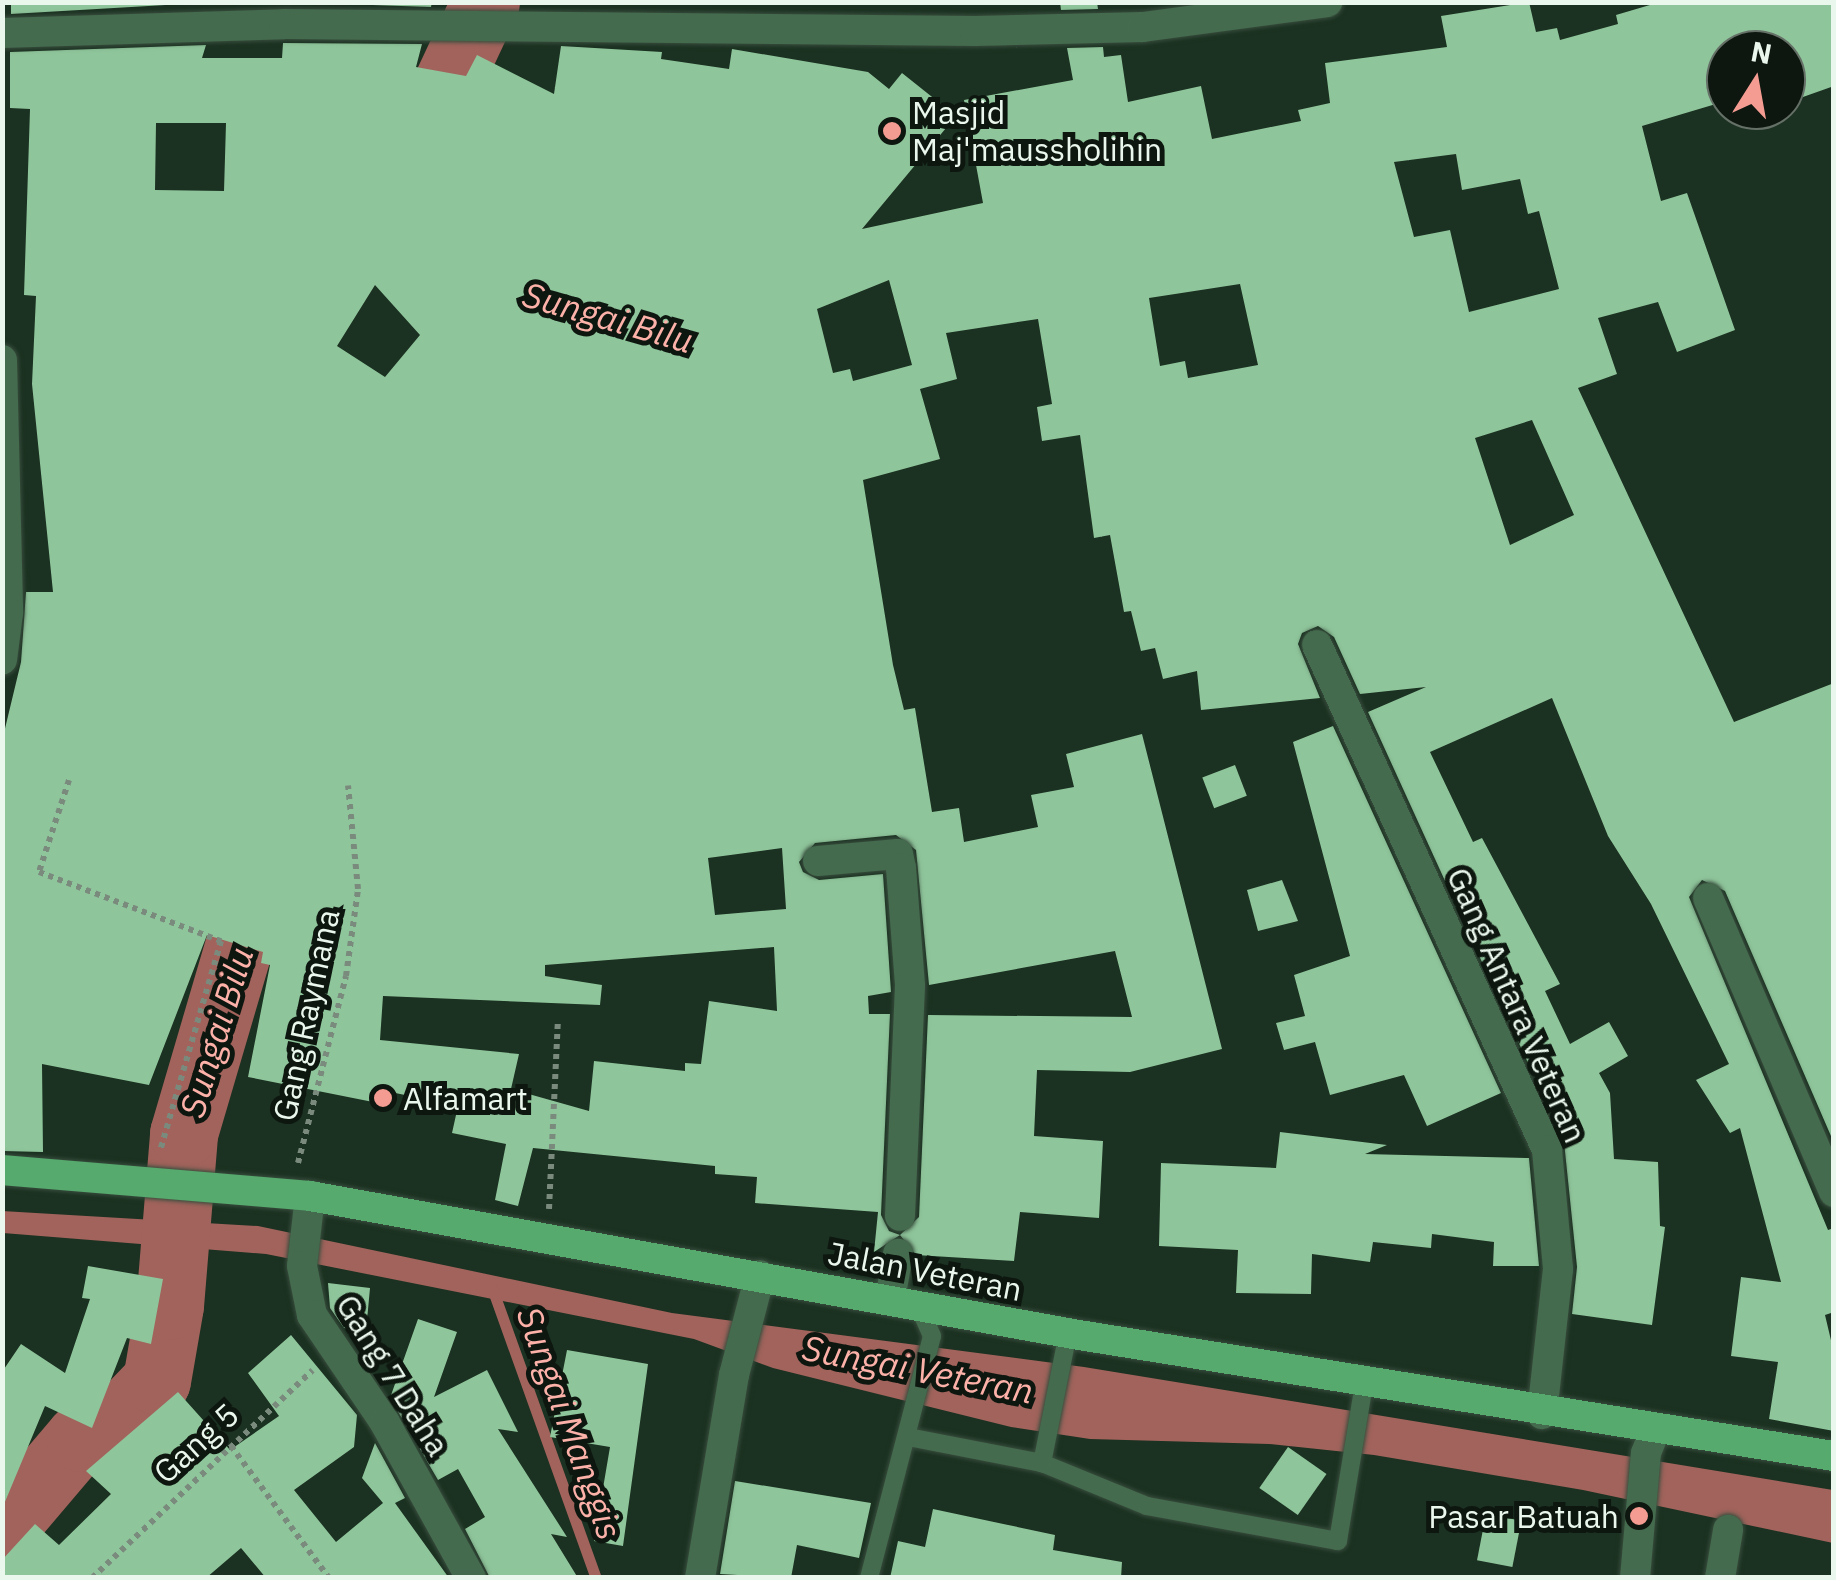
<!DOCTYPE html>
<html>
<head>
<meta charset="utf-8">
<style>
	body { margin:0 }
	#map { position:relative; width:1836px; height:1580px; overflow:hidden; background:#1b3121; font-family:"IBM Plex Sans",sans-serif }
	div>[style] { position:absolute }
	.water>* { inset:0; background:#a1635c }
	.stream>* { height:11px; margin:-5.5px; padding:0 5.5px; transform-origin:5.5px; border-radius:5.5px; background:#a1635c }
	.river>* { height:68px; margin:-34px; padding:0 34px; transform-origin:34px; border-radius:34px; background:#a1635c }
	.building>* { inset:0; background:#8fc59b; transform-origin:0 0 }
	.path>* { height:6px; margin-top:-3px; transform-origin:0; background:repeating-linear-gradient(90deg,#7a8b7e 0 5px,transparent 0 10px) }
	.roads { filter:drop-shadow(0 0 2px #384d3d) drop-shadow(0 0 2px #384d3d) }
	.lane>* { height:18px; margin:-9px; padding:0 9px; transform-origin:9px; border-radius:9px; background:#456b4e }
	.street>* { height:30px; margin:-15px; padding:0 15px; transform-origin:15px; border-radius:15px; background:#456b4e }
	.primary>* { height:30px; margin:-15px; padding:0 15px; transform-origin:15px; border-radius:15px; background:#56aa6e }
	.dots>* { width:28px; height:28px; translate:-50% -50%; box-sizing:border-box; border:5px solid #0d160f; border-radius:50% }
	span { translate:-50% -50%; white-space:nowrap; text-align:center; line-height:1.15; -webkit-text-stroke:10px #0d160f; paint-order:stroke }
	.poi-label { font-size:32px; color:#eaf7ec }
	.left { translate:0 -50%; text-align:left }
	.right { translate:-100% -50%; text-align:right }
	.street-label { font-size:32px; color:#eaf7ec }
	.water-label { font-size:35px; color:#fcb1a9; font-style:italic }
	.frame { position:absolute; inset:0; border:5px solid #eaf7ec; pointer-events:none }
	.north { position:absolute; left:1706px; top:30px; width:100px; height:100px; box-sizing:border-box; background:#0d160f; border:2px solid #657067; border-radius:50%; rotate:11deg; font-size:28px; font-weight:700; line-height:40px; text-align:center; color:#eaf7ec }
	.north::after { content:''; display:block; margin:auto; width:35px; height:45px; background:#f59c92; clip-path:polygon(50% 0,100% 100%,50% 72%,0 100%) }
</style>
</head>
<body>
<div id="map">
	<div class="water">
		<div style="clip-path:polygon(2px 1211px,258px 1226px,672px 1313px,1084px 1367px,1833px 1490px,1833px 1543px,1583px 1490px,1374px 1455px,1269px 1444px,1090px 1439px,1011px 1427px,773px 1368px,694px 1339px,266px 1254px,3px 1233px)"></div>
	</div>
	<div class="stream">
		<div style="left:492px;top:1288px;width:308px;rotate:70.3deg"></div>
	</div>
	<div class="river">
		<div style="left:414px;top:156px;width:170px;rotate:-64.9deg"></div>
		<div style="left:2px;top:1530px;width:121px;rotate:-49.7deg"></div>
		<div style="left:80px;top:1438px;width:56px;rotate:-29.7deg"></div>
		<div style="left:129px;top:1410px;width:40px;rotate:-46deg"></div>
		<div style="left:157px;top:1381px;width:76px;rotate:-80.2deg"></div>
		<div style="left:170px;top:1306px;width:173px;rotate:-85.3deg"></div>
		<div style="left:184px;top:1134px;width:291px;rotate:-73.6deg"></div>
	</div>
	<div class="building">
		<div style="clip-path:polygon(11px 2px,217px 2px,11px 14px)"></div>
		<div style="clip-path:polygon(284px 2px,432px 2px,431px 7px)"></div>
		<div style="clip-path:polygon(1060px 2px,1097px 2px,1098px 9px,1061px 10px)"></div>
		<div style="clip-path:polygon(evenodd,1529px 2px,1536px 32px,1557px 28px,1560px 40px,1618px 24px,1616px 15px,1660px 2px,1834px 2px,1834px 86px,1786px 103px,1786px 50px,1726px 50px,1726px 101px,1642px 126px,1661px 201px,1687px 193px,1735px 330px,1677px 352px,1658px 302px,1598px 318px,1617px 374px,1578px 388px,1734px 722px,1834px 683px,1834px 1143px,1725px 891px,1702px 880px,1689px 897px,1828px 1230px,1834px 1228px,1834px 1312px,1825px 1315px,1834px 1353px,1834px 1431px,1769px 1419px,1778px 1362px,1731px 1356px,1741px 1277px,1781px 1282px,1740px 1128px,1730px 1133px,1696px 1080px,1729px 1064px,1651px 904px,1608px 836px,1552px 698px,1430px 752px,1473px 842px,1482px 838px,1560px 984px,1545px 991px,1570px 1044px,1609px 1022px,1628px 1056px,1599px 1073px,1610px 1093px,1614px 1159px,1658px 1162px,1660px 1226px,1665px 1227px,1652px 1325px,1572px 1314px,1577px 1267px,1564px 1142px,1368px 712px,1426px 687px,1360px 694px,1334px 637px,1318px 626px,1302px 633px,1298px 644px,1320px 698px,1201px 710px,1197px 671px,1163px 679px,1155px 648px,1141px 651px,1131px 611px,1124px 612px,1110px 535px,1094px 538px,1080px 435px,1042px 441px,1037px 407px,1052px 404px,1038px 319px,946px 333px,957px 379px,920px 389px,940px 459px,863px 480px,893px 665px,904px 710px,915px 708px,932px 812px,959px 808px,964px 842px,1038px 827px,1031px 795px,1074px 787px,1066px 754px,1142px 734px,1222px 1049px,1130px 1072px,1037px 1070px,1034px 1136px,1103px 1141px,1099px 1218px,1020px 1212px,1014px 1261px,916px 1255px,900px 1235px,874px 1252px,878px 1212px,755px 1203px,757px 1177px,715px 1174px,715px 1166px,533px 1148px,518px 1206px,495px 1200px,506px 1144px,452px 1133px,458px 1106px,376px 1089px,373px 1102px,248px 1077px,270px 965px,261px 963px,263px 952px,207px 935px,149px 1085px,42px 1064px,43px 1152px,2px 1151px,2px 741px,21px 662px,26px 592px,53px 592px,32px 384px,36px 296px,24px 295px,30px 109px,10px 108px,10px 52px,206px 45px,202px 58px,282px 58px,283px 43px,422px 44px,416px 67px,466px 76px,477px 55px,554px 94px,561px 46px,662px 52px,661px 59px,729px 69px,732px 49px,868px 72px,889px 89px,902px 73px,956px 116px,862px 229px,983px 203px,964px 100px,1073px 80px,1067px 48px,1103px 47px,1104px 57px,1121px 55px,1128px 102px,1201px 86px,1212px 139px,1301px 121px,1298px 110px,1330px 103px,1325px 63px,1447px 47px,1441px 16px,1529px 2px,156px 123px,226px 123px,224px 191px,155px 190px,156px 123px,1529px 2px,1456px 154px,1462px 190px,1520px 179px,1528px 214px,1539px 211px,1559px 289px,1469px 312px,1450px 230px,1414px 237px,1394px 162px,1456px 154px,1529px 2px,889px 280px,912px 365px,853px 381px,850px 369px,833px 373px,817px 309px,889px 280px,1529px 2px,1240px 284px,1258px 365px,1188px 378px,1185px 361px,1160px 366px,1149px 298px,1240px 284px,1529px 2px,375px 285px,420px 335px,385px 377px,337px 346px,375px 285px,1529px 2px,1532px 420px,1574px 515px,1510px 545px,1475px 438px,1532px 420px,1529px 2px,896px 835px,916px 850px,929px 985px,1115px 951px,1132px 1017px,928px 1015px,919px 1217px,900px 1235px,889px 1231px,881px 1215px,890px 1014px,869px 1014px,868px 996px,891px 992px,883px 874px,819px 880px,803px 872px,799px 862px,815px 843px,896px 835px,1529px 2px,782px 848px,786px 909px,715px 915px,708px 858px,782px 848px,1529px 2px,774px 947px,777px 1011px,709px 1001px,701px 1064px,685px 1063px,685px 1071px,594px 1061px,589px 1111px,511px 1089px,519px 1054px,380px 1040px,383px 996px,600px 1005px,602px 985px,545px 976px,545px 965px,774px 947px)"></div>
		<div style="clip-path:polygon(1333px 726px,1501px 1093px,1427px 1126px,1404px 1075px,1330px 1095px,1315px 1042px,1284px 1050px,1276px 1023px,1305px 1016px,1294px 975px,1350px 956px,1293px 742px)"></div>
		<div style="left:1235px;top:765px;width:33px;height:35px;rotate:69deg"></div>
		<div style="clip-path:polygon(1282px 880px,1298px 921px,1258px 931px,1247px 890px)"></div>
		<div style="clip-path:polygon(1280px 1132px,1387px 1145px,1365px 1154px,1529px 1158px,1539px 1266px,1493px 1266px,1494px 1242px,1432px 1234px,1431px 1248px,1373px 1242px,1370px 1262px,1312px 1254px,1311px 1294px,1236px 1293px,1238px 1250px,1159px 1246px,1161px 1163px,1276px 1168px)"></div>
		<div style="clip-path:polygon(88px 1266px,163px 1279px,151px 1344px,127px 1338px,92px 1428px,45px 1406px,2px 1509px,2px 1372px,21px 1344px,65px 1373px,90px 1299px,82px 1298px)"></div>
		<div style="clip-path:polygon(328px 1283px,370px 1288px,366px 1331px,344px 1328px,330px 1308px)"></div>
		<div style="clip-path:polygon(418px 1319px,457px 1332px,434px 1397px,487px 1370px,518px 1432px,498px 1429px,567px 1537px,551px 1534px,578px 1578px,490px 1578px,465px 1529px,485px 1517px,458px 1469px,438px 1480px,390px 1398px)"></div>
		<div style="clip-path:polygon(291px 1335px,357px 1415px,354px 1447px,294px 1490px,336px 1542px,383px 1503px,362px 1478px,375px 1443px,405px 1498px,395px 1503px,449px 1578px,266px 1578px,241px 1548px,206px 1578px,2px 1578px,2px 1560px,35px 1524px,59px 1545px,111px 1494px,86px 1471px,178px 1392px,230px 1450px,279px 1416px,248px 1373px)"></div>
		<div style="clip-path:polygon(567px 1350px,648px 1364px,623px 1546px,594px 1541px,610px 1447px,550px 1437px)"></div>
		<div style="left:1288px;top:1447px;width:47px;height:50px;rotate:35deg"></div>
		<div style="clip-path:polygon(735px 1481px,871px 1503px,859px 1558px,797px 1545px,791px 1578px,720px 1574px)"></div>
		<div style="clip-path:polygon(933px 1509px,1055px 1535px,1053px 1550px,1122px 1562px,1121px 1578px,890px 1578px,898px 1541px,925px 1547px)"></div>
		<div style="left:1486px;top:1514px;width:36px;height:47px;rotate:11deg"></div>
	</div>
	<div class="path">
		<div style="left:69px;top:780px;width:97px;rotate:108.1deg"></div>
		<div style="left:39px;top:872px;width:195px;rotate:20.8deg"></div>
		<div style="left:221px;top:941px;width:219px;rotate:106.2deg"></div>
		<div style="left:298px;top:1163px;width:193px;rotate:-75.6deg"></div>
		<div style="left:346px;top:976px;width:88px;rotate:-82.1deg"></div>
		<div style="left:358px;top:889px;width:104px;rotate:-95.5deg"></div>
		<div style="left:549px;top:1209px;width:189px;rotate:-87.3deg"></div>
		<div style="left:231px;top:1446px;width:164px;rotate:53.4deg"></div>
		<div style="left:92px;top:1578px;width:303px;rotate:-43.3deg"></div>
	</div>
	<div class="roads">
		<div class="lane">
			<div style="left:1068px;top:1333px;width:133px;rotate:101.3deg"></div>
			<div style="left:1042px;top:1463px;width:113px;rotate:22.3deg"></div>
			<div style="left:1147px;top:1506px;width:194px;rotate:10.4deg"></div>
			<div style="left:1338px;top:1541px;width:159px;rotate:-80.6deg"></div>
			<div style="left:908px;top:1437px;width:136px;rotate:11deg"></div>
			<div style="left:869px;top:1578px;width:250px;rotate:-75.4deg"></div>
			<div style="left:932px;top:1336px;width:34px;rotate:-114deg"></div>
		</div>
		<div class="street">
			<div style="left:2px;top:33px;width:282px;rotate:-1.8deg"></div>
			<div style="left:284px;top:24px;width:691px;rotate:0.58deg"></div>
			<div style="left:975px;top:31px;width:168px;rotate:-1.4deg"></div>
			<div style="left:1143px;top:27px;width:186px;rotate:-7.7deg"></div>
			<div style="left:2px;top:360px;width:253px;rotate:88.6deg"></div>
			<div style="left:8px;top:613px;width:47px;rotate:97.3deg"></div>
			<div style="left:1317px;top:645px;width:555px;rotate:65.51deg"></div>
			<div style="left:1547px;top:1150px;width:120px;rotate:84.7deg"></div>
			<div style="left:1558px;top:1269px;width:146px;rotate:96.3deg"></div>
			<div style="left:818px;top:861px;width:80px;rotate:-5deg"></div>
			<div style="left:898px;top:854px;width:14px;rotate:78deg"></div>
			<div style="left:901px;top:868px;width:118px;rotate:85.6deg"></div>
			<div style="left:910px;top:986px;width:230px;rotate:92.5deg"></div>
			<div style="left:1708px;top:898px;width:320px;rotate:66.8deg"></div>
			<div style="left:310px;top:1196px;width:70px;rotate:96.5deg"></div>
			<div style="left:302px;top:1266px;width:50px;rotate:78.5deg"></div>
			<div style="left:312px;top:1315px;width:130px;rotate:55.9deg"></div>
			<div style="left:385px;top:1423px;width:177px;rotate:61deg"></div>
			<div style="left:890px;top:1300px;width:47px;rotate:-80.1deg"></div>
			<div style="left:700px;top:1578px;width:206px;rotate:-80.5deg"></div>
			<div style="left:734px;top:1375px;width:103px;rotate:-75.4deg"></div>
			<div style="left:1635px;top:1578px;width:125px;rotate:-85deg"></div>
			<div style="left:1646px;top:1453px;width:24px;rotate:-68deg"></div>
			<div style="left:1720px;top:1578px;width:49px;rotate:-80.5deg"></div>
		</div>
		<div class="primary">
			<div style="left:2px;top:1170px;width:309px;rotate:4.8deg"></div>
			<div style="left:310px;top:1196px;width:781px;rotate:10.25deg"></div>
			<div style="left:1079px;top:1335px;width:765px;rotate:9.11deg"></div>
		</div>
	</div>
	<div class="dots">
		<div style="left:892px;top:131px;background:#f59c92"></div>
		<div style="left:383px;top:1098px;background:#f59c92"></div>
		<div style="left:1639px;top:1516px;background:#f59c92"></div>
	</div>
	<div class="poi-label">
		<span class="left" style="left:912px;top:131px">Masjid<br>Maj'maussholihin</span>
		<span class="left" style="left:403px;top:1098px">Alfamart</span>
		<span class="right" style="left:1619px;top:1516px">Pasar Batuah</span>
	</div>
	<div class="street-label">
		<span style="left:1517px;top:1005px;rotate:66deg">Gang Antara Veteran</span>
		<span style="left:306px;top:1015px;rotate:-78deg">Gang Raymana</span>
		<span style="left:925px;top:1271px;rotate:11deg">Jalan Veteran</span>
		<span style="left:393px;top:1375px;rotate:58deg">Gang 7 Daha</span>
		<span style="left:196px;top:1443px;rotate:-42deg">Gang 5</span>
	</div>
	<div class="water-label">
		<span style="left:608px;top:317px;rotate:16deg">Sungai Bilu</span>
		<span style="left:216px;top:1032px;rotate:-73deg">Sungai Bilu</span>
		<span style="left:918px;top:1369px;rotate:11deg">Sungai Veteran</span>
		<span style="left:570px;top:1423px;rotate:70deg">Sungai Manggis</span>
	</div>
	<div class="frame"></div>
	<div class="north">N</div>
</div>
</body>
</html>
